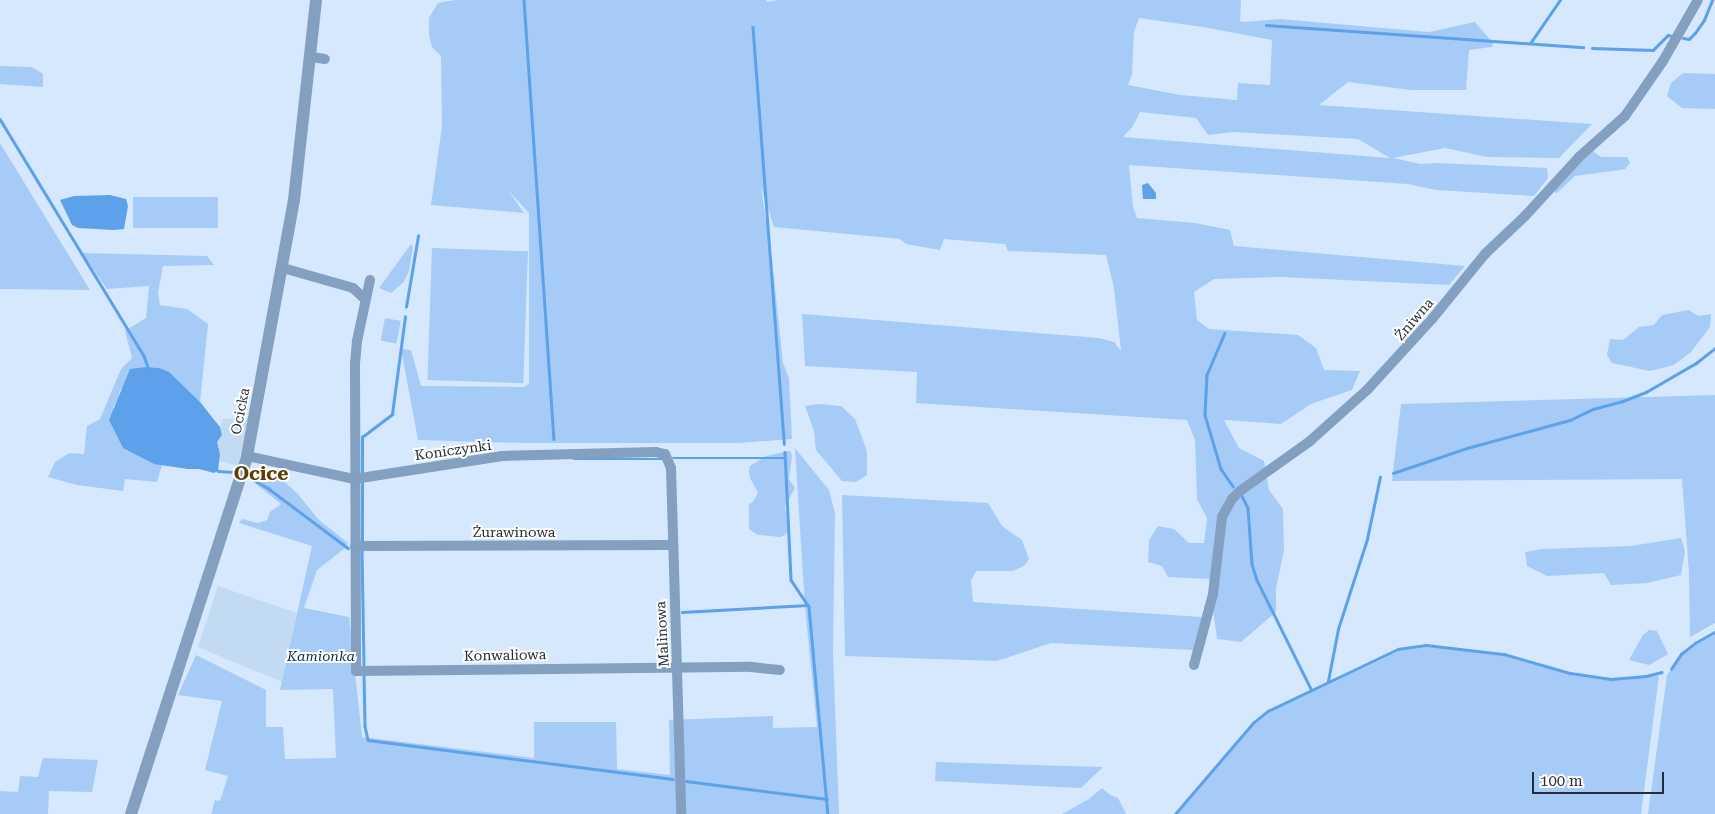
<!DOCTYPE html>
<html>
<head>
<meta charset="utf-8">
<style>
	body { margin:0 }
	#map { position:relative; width:1715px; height:814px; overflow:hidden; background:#d5e8fe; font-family:"Roboto Serif",serif }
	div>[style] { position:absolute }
	.built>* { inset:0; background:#c3daf3 }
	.green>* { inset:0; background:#a6cbf6; transform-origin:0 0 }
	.water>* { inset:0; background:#5da1eb }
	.stream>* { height:2.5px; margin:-1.25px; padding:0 1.25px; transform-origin:1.25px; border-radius:1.25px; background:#5da1eb }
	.minor>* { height:10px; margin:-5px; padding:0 5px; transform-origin:5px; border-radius:5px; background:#83a0c0 }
	.tertiary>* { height:12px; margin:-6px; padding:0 6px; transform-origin:6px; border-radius:6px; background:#83a0c0 }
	span { translate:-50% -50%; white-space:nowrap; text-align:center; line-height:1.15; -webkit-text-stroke:4px #fff; paint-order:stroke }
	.street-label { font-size:14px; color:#252e38 }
	.park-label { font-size:14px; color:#0e2a47; font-style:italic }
	.district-label { font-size:19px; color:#5e3c05; font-weight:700 }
	.scale { position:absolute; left:1532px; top:772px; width:132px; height:22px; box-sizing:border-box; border:2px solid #252e38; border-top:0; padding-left:6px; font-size:15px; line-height:18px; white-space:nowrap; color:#252e38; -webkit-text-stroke:4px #fff; paint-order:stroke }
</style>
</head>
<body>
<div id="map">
	<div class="built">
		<div style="clip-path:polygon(249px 418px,238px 466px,218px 461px,220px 454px,217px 442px,222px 435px,220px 427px,223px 419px)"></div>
		<div style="clip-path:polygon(218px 586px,297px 613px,282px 682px,198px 647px)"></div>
	</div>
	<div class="green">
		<div style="clip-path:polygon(evenodd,455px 0,766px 0,767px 2px,778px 0,1241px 0,1240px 21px,1244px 22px,1280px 19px,1429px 32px,1475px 22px,1493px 43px,1492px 47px,1469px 50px,1466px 90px,1411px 90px,1348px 82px,1319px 105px,1592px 124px,1559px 158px,1487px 157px,1445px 148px,1393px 158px,1420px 164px,1436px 163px,1547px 168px,1548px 178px,1534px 196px,1436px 190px,1408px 184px,1129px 165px,1133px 207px,1137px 218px,1195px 223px,1230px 230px,1234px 246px,1465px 266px,1449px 285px,1281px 277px,1214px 279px,1194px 292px,1197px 320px,1209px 329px,1298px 335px,1316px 348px,1324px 370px,1360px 371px,1352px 390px,1311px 404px,1281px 424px,1224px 420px,1239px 448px,1264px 461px,1269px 490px,1283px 509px,1284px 550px,1276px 589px,1276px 612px,1241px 642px,1217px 639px,1209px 579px,1168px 577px,1162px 566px,1148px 562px,1149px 540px,1158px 526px,1174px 529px,1189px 543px,1204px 543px,1207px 518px,1197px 499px,1195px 440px,1187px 420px,916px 403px,917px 372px,805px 366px,802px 314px,1099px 338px,1114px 342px,1121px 351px,1114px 288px,1106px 255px,1008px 251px,1005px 244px,944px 239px,940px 250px,906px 244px,900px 239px,774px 227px,761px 187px,772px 260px,783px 363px,789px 378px,792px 439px,738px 443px,523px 443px,418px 440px,401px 349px,411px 350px,421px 386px,524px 387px,529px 384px,529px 213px,508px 190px,524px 213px,431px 205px,442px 126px,441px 56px,432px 47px,429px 36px,429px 18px,438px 3px,455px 0,1139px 18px,1203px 27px,1272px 40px,1270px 85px,1238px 83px,1237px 100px,1180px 95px,1128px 85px,1132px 75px,1134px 32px,1139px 18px,455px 0,1140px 112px,1196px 118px,1208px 135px,1232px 132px,1358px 139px,1390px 158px,1123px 137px,1133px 126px,1140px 112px)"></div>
		<div style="clip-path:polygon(0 66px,32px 67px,43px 74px,43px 87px,0 84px)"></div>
		<div style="clip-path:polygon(1683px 73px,1715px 74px,1715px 109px,1682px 108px,1667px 96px,1671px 83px)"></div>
		<div style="clip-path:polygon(0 143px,90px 290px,0 289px)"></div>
		<div style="clip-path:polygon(1591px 150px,1601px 157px,1627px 157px,1630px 163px,1625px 169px,1620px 170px,1575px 176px,1557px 193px,1551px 191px)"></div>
		<div style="left:133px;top:197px;width:85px;height:31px"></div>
		<div style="clip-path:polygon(411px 244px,413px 247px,409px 271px,404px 282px,391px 293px,379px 288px)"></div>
		<div style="left:432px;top:248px;width:96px;height:132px;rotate:2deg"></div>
		<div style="clip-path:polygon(82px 253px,207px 256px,214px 265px,163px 266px,158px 293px,160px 305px,187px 309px,208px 324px,200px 402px,159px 368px,146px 367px,120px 390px,118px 399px,113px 407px,123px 448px,162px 465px,157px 482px,125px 479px,123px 491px,77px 485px,48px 477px,55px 462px,69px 453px,84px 454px,87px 426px,100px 419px,121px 369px,132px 358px,125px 331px,146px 318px,149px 286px,107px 289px)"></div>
		<div style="clip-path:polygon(1689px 310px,1698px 316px,1711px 314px,1710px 327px,1691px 352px,1674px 365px,1650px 371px,1612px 363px,1607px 355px,1610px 339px,1623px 340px,1639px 327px,1654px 325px,1662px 315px)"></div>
		<div style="left:385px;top:318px;width:16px;height:23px;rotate:11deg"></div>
		<div style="clip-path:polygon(1715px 395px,1715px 623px,1690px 637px,1689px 573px,1682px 479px,1392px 481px,1401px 404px)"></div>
		<div style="clip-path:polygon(819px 404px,841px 406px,855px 419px,867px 451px,867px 475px,856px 482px,842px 481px,816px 450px,814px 431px,805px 406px)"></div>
		<div style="clip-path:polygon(795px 448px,829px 490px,835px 513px,833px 652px,839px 814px,211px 814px,215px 800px,220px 801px,228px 776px,205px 770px,222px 701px,178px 695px,196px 655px,266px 690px,266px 727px,283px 727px,285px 759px,336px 758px,333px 689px,280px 690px,312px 546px,239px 523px,242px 519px,258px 523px,267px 520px,270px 512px,281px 504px,256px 484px,253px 472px,269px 471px,279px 477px,297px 493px,318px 519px,348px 543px,345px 548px,317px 570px,304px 608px,349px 617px,362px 737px,534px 758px,534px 722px,616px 722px,617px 769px,670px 775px,669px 720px,773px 716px,773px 728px,817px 727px,805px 607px)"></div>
		<div style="clip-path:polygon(788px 451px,791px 452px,792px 456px,789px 479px,795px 488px,785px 506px,788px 530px,785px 535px,780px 537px,758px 535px,749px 529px,749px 504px,752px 503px,758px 493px,750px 478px,749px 471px,750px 466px,766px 456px)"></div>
		<div style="clip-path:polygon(842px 495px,988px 503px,1002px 526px,1022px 540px,1029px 559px,1024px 566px,1013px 571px,976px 571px,971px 581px,973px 602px,1202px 617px,1193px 650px,1051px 643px,997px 661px,845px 656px)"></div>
		<div style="clip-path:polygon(1681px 538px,1685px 551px,1681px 575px,1647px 583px,1611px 585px,1604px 573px,1547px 576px,1527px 566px,1525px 552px,1542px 549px,1631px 546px)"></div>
		<div style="clip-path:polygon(1649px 630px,1657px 631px,1668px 654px,1649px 665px,1629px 660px,1643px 635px)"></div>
		<div style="clip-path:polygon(1715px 635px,1715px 814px,1648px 814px,1667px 675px,1683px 655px,1696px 645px)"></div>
		<div style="clip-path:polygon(1426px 647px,1504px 655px,1570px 675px,1606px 680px,1659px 676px,1641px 814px,1177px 814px,1254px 725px,1270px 712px,1399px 651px)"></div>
		<div style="clip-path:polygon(43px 758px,98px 760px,92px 792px,49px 791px,48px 814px,0 814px,0 791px,18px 792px,20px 776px,38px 777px)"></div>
		<div style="clip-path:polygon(936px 762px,1103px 767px,1081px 788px,935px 781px)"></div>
		<div style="clip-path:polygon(1102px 788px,1110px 795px,1118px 798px,1126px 814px,1062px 814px,1089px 799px)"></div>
	</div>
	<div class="water">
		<div style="clip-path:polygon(1148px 183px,1156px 193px,1156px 199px,1143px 199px,1142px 185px)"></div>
		<div style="clip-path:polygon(110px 195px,126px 199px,128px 206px,124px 229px,114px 230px,78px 228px,72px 225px,60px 200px,74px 196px)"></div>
		<div style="clip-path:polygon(146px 367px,159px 368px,169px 372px,200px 402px,220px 427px,222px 435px,217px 442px,220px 454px,218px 471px,214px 473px,199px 469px,188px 469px,154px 464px,123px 448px,109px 420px,130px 369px)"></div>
	</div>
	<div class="stream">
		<div style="left:524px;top:0;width:440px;rotate:86.1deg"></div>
		<div style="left:1266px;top:25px;width:318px;rotate:4deg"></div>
		<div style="left:753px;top:27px;width:418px;rotate:85.7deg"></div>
		<div style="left:1683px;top:38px;width:6px;rotate:9deg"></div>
		<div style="left:1689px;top:39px;width:8px;rotate:-45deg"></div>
		<div style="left:1695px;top:33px;width:16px;rotate:-55deg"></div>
		<div style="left:1704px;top:20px;width:22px;rotate:-68deg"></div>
		<div style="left:1531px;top:42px;width:51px;rotate:-55.4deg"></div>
		<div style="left:1592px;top:48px;width:61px;rotate:1.9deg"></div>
		<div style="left:1653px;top:50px;width:21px;rotate:-45deg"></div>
		<div style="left:1668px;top:35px;width:4px;rotate:14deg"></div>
		<div style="left:0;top:119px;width:277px;rotate:58.7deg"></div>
		<div style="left:144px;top:356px;width:12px;rotate:70deg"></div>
		<div style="left:406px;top:307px;width:72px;rotate:-80.4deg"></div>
		<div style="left:1225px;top:333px;width:46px;rotate:113.2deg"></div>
		<div style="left:1207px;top:375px;width:40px;rotate:92.9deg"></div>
		<div style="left:1205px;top:415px;width:56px;rotate:73.5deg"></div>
		<div style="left:1221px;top:469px;width:21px;rotate:55deg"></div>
		<div style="left:785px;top:452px;width:128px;rotate:87.3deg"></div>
		<div style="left:791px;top:580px;width:32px;rotate:56deg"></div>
		<div style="left:809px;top:607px;width:208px;rotate:84.8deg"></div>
		<div style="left:673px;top:458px;width:111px"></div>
		<div style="left:574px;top:459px;width:88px"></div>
		<div style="left:218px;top:471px;width:15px;rotate:4deg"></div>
		<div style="left:1393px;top:473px;width:78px;rotate:-18.7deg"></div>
		<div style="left:1467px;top:448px;width:107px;rotate:-15.2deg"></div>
		<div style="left:1570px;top:420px;width:25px;rotate:-26deg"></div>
		<div style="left:1593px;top:409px;width:28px;rotate:-15deg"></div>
		<div style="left:1620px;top:402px;width:28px;rotate:-21deg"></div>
		<div style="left:1646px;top:392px;width:58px;rotate:-30.1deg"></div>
		<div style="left:1696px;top:363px;width:24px;rotate:-38deg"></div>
		<div style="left:362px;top:474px;width:37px;rotate:-90deg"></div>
		<div style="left:362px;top:437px;width:38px;rotate:-37deg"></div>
		<div style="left:392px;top:414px;width:98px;rotate:-82.4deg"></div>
		<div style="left:250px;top:478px;width:21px;rotate:29deg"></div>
		<div style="left:268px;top:488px;width:100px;rotate:36.9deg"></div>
		<div style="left:1242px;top:496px;width:13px;rotate:63deg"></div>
		<div style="left:1248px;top:508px;width:56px;rotate:85.9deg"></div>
		<div style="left:1252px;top:564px;width:17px;rotate:73deg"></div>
		<div style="left:1257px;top:580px;width:122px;rotate:63.6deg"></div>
		<div style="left:362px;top:542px;width:60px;rotate:-90deg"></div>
		<div style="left:362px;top:550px;width:116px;rotate:89deg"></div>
		<div style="left:682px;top:612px;width:126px;rotate:-3.2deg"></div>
		<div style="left:1671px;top:669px;width:18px;rotate:-56deg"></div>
		<div style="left:1681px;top:654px;width:18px;rotate:-38deg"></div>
		<div style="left:1695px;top:643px;width:23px;rotate:-29deg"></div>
		<div style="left:364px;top:674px;width:52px;rotate:88.9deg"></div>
		<div style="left:365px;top:726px;width:14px;rotate:78deg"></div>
		<div style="left:368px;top:740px;width:307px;rotate:7.3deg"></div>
		<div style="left:1328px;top:681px;width:53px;rotate:-79.1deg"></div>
		<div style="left:1338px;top:629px;width:95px;rotate:-72.1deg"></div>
		<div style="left:1367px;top:539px;width:63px;rotate:-78.2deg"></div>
		<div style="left:686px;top:781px;width:142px;rotate:7.3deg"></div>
		<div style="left:1175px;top:814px;width:120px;rotate:-49.4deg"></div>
		<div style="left:1253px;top:723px;width:19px;rotate:-39deg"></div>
		<div style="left:1268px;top:711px;width:144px;rotate:-25.5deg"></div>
		<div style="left:1398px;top:649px;width:28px;rotate:-8deg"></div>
		<div style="left:1426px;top:645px;width:79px;rotate:6.6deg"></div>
		<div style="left:1504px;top:654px;width:69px;rotate:16.1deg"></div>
		<div style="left:1570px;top:673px;width:41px;rotate:8.3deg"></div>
		<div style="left:1611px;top:679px;width:35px;rotate:-5deg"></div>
		<div style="left:1646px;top:676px;width:16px;rotate:-14deg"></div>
	</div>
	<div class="minor">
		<div style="left:311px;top:57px;width:14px;rotate:8deg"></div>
		<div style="left:283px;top:268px;width:73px;rotate:15.9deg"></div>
		<div style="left:353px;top:288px;width:16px;rotate:43deg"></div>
		<div style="left:370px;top:280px;width:62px;rotate:102deg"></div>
		<div style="left:357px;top:341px;width:23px;rotate:95deg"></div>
		<div style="left:355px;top:364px;width:307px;rotate:89.8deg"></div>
		<div style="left:356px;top:671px;width:395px;rotate:-0.6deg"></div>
		<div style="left:751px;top:667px;width:29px;rotate:6deg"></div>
		<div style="left:247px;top:456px;width:109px;rotate:12.1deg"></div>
		<div style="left:354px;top:479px;width:150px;rotate:-8.8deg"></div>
		<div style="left:502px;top:456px;width:154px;rotate:-1.5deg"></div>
		<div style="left:656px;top:452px;width:9px;rotate:13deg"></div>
		<div style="left:665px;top:454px;width:15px;rotate:67deg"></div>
		<div style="left:671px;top:468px;width:346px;rotate:88.3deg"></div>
		<div style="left:355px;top:546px;width:317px;rotate:-0.2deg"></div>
		<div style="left:1194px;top:665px;width:73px;rotate:-75deg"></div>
		<div style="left:1213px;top:594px;width:78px;rotate:-83.3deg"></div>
		<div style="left:1222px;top:517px;width:21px;rotate:-61deg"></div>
		<div style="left:1232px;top:499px;width:11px;rotate:-45deg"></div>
		<div style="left:1240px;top:491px;width:86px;rotate:-35.5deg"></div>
		<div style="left:1310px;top:441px;width:76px;rotate:-41.8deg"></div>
		<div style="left:1367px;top:390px;width:96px;rotate:-47.5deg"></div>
		<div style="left:1432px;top:319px;width:84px;rotate:-50.8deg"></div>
		<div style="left:1485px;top:254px;width:55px;rotate:-43.5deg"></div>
		<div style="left:1525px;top:216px;width:80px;rotate:-47.5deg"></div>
		<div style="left:1579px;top:157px;width:62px;rotate:-41.7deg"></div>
		<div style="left:1625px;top:116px;width:67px;rotate:-55.4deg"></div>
		<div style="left:1663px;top:61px;width:70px;rotate:-60.2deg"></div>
	</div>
	<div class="tertiary">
		<div style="left:131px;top:814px;width:376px;rotate:-72deg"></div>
		<div style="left:247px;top:456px;width:260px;rotate:-79.6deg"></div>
		<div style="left:294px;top:200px;width:201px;rotate:-83.7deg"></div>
	</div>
	<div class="street-label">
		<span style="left:1414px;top:319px;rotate:-49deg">Żniwna</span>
		<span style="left:240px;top:411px;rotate:-79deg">Ocicka</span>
		<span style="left:453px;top:450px;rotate:-8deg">Koniczynki</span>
		<span style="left:514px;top:532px">Żurawinowa</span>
		<span style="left:662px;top:634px;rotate:-93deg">Malinowa</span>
		<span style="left:505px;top:655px;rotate:-1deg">Konwaliowa</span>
	</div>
	<div class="park-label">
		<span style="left:321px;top:656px">Kamionka</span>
	</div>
	<div class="district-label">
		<span style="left:261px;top:474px">Ocice</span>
	</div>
	<div class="scale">100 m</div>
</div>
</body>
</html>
